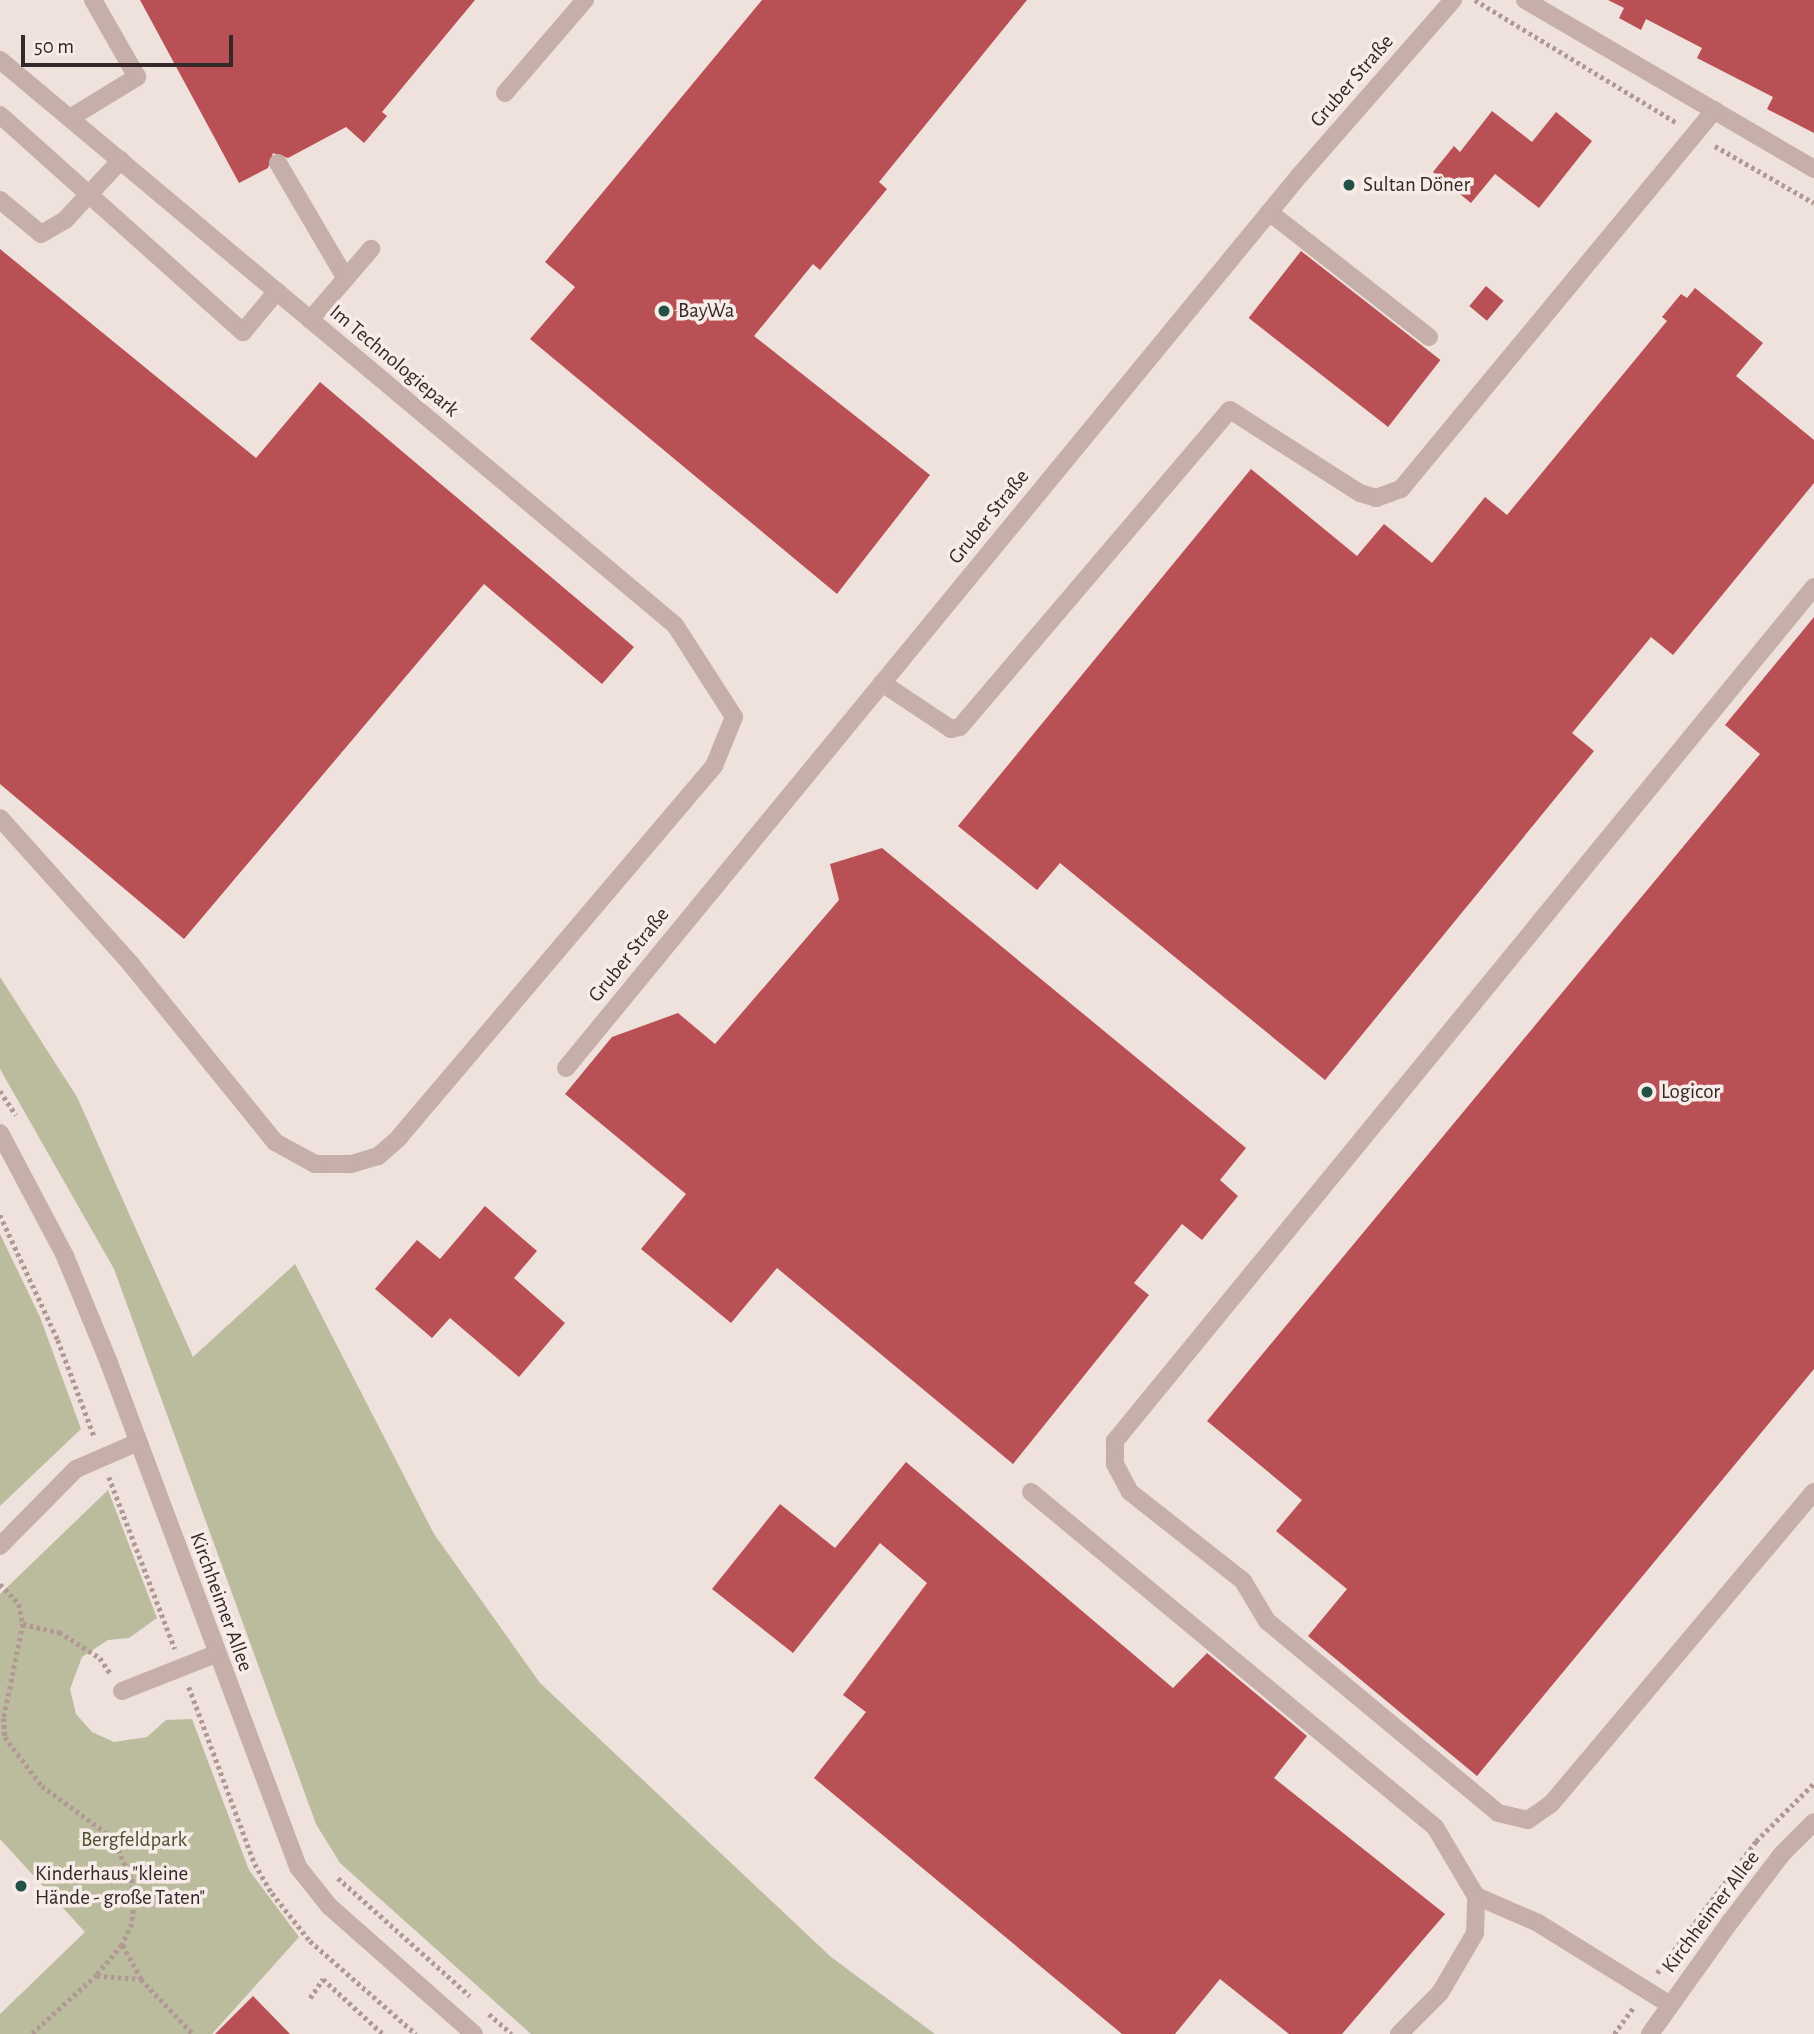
<!DOCTYPE html>
<html>
<head>
<meta charset="utf-8">
<style>
	body { margin:0 }
	#map { position:relative; width:1814px; height:2034px; overflow:hidden; background:#efe1dc; font-family:"Alegreya Sans",sans-serif }
	div>[style] { position:absolute }
	.green>* { inset:0; background:#bbbc9e }
	.building>* { inset:0; background:#b95055; transform-origin:0 0 }
	.path>* { height:4.5px; margin-top:-2.25px; transform-origin:0; background:repeating-linear-gradient(90deg,#b19894 0 3.5px,transparent 0 7px) }
	.minor>* { height:18px; margin:-9px; padding:0 9px; transform-origin:9px; border-radius:9px; background:#c6aea9 }
	.dots>* { width:19px; height:19px; translate:-50% -50%; box-sizing:border-box; border:4px solid #f7ece8; border-radius:50% }
	span { translate:-50% -50%; white-space:nowrap; text-align:center; line-height:1.15; -webkit-text-stroke:7px #f7ece8; paint-order:stroke }
	.street-label { font-size:21px; color:#342828 }
	.poi-label { font-size:21px; color:#342828 }
	.left { translate:0 -50%; text-align:left }
	.park-label { font-size:21px; color:#4d4f2f }
	.scale { position:absolute; left:21px; top:35px; width:212px; height:32px; box-sizing:border-box; border:4px solid #342828; border-top:0; padding-left:9px; font-size:21px; line-height:24px; white-space:nowrap; color:#342828; -webkit-text-stroke:5px #f7ece8; paint-order:stroke }
</style>
</head>
<body>
<div id="map">
	<div class="green">
		<div style="clip-path:polygon(0 977px,77px 1097px,193px 1357px,295px 1264px,434px 1534px,540px 1683px,831px 1957px,935px 2034px,531px 2034px,340px 1863px,316px 1824px,114px 1269px,0 1069px)"></div>
		<div style="clip-path:polygon(0 1234px,40px 1317px,81px 1429px,0 1506px)"></div>
		<div style="clip-path:polygon(108px 1490px,157px 1618px,129px 1638px,108px 1640px,82px 1657px,70px 1689px,76px 1714px,92px 1732px,114px 1742px,147px 1737px,166px 1720px,192px 1719px,249px 1870px,299px 1937px,212px 2034px,0 2034px,0 2014px,85px 1932px,0 1839px,0 1594px)"></div>
	</div>
	<div class="building">
		<div style="clip-path:polygon(140px 0,475px 0,382px 112px,387px 116px,364px 143px,346px 127px,288px 158px,273px 153px,268px 168px,239px 183px)"></div>
		<div style="clip-path:polygon(762px 0,1027px 0,879px 182px,887px 189px,820px 270px,813px 264px,754px 336px,930px 475px,837px 594px,530px 339px,575px 287px,545px 262px)"></div>
		<div style="clip-path:polygon(1608px 0,1814px 0,1814px 133px,1767px 109px,1773px 97px,1697px 58px,1702px 48px,1646px 19px,1641px 30px,1619px 18px,1624px 8px)"></div>
		<div style="clip-path:polygon(1492px 111px,1532px 142px,1556px 112px,1592px 141px,1539px 208px,1495px 174px,1471px 203px,1433px 172px,1454px 146px,1460px 152px)"></div>
		<div style="clip-path:polygon(0 249px,256px 458px,320px 382px,634px 647px,602px 684px,484px 584px,184px 939px,0 784px)"></div>
		<div style="left:1301px;top:251px;width:177px;height:85px;rotate:38deg"></div>
		<div style="left:1486px;top:286px;width:23px;height:26px;rotate:40deg"></div>
		<div style="clip-path:polygon(1695px 288px,1763px 343px,1736px 376px,1814px 440px,1814px 483px,1673px 655px,1651px 637px,1572px 733px,1594px 751px,1325px 1080px,1060px 863px,1037px 890px,958px 826px,1251px 469px,1357px 556px,1384px 524px,1432px 563px,1485px 497px,1507px 515px,1667px 321px,1662px 317px,1681px 294px,1687px 298px)"></div>
		<div style="clip-path:polygon(1814px 617px,1814px 1369px,1477px 1776px,1308px 1636px,1347px 1589px,1276px 1531px,1302px 1500px,1207px 1421px,1760px 754px,1725px 725px)"></div>
		<div style="clip-path:polygon(882px 848px,1246px 1148px,1220px 1180px,1238px 1196px,1202px 1240px,1182px 1224px,1134px 1283px,1149px 1295px,1013px 1464px,777px 1268px,731px 1323px,641px 1249px,686px 1194px,565px 1094px,612px 1037px,678px 1013px,715px 1044px,839px 900px,830px 864px)"></div>
		<div style="clip-path:polygon(485px 1206px,537px 1251px,514px 1278px,565px 1323px,519px 1377px,450px 1318px,432px 1338px,375px 1289px,417px 1240px,440px 1259px)"></div>
		<div style="clip-path:polygon(906px 1462px,1173px 1688px,1207px 1653px,1307px 1736px,1274px 1778px,1445px 1914px,1342px 2034px,1289px 2034px,1220px 1979px,1175px 2034px,1122px 2034px,814px 1778px,866px 1712px,843px 1695px,927px 1583px,880px 1543px,793px 1653px,712px 1589px,780px 1504px,835px 1548px)"></div>
		<div style="clip-path:polygon(253px 1996px,290px 2034px,215px 2034px)"></div>
	</div>
	<div class="path">
		<div style="left:1475px;top:0;width:237px;rotate:31.3deg"></div>
		<div style="left:1715px;top:146px;width:114px;rotate:29.9deg"></div>
		<div style="left:0;top:1091px;width:29px;rotate:56deg"></div>
		<div style="left:0;top:1215px;width:138px;rotate:65.1deg"></div>
		<div style="left:58px;top:1340px;width:103px;rotate:69.4deg"></div>
		<div style="left:109px;top:1477px;width:184px;rotate:69deg"></div>
		<div style="left:0;top:1584px;width:28px;rotate:46deg"></div>
		<div style="left:19px;top:1604px;width:20px;rotate:79deg"></div>
		<div style="left:23px;top:1624px;width:96px;rotate:101.4deg"></div>
		<div style="left:4px;top:1718px;width:19px;rotate:87deg"></div>
		<div style="left:5px;top:1737px;width:61px;rotate:52.9deg"></div>
		<div style="left:42px;top:1786px;width:87px;rotate:36.1deg"></div>
		<div style="left:112px;top:1837px;width:47px;rotate:64.5deg"></div>
		<div style="left:132px;top:1879px;width:24px;rotate:85deg"></div>
		<div style="left:134px;top:1903px;width:21px;rotate:95deg"></div>
		<div style="left:132px;top:1924px;width:23px;rotate:115deg"></div>
		<div style="left:122px;top:1945px;width:39px;rotate:130deg"></div>
		<div style="left:97px;top:1975px;width:88px;rotate:137.8deg"></div>
		<div style="left:23px;top:1624px;width:37px;rotate:13deg"></div>
		<div style="left:59px;top:1632px;width:49px;rotate:32.4deg"></div>
		<div style="left:100px;top:1658px;width:18px;rotate:56deg"></div>
		<div style="left:189px;top:1687px;width:189px;rotate:69.6deg"></div>
		<div style="left:255px;top:1864px;width:34px;rotate:60deg"></div>
		<div style="left:272px;top:1893px;width:61px;rotate:51.6deg"></div>
		<div style="left:310px;top:1941px;width:141px;rotate:41.3deg"></div>
		<div style="left:338px;top:1878px;width:177px;rotate:41.8deg"></div>
		<div style="left:1657px;top:1973px;width:165px;rotate:-53.1deg"></div>
		<div style="left:1756px;top:1841px;width:82px;rotate:-45deg"></div>
		<div style="left:97px;top:1976px;width:44px;rotate:3.9deg"></div>
		<div style="left:141px;top:1979px;width:39px;rotate:-119deg"></div>
		<div style="left:141px;top:1979px;width:76px;rotate:46.6deg"></div>
		<div style="left:310px;top:1998px;width:23px;rotate:-56deg"></div>
		<div style="left:323px;top:1979px;width:81px;rotate:42.5deg"></div>
		<div style="left:489px;top:2014px;width:30px;rotate:41deg"></div>
		<div style="left:1614px;top:2034px;width:34px;rotate:-54deg"></div>
	</div>
	<div class="minor">
		<div style="left:1525px;top:0;width:335px;rotate:30.3deg"></div>
		<div style="left:0;top:60px;width:880px;rotate:39.93deg"></div>
		<div style="left:675px;top:625px;width:109px;rotate:57.3deg"></div>
		<div style="left:734px;top:717px;width:53px;rotate:112.2deg"></div>
		<div style="left:714px;top:766px;width:487px;rotate:130.3deg"></div>
		<div style="left:399px;top:1138px;width:28px;rotate:139deg"></div>
		<div style="left:378px;top:1156px;width:28px;rotate:163deg"></div>
		<div style="left:351px;top:1164px;width:36px;rotate:180deg"></div>
		<div style="left:315px;top:1164px;width:46px;rotate:-151.2deg"></div>
		<div style="left:275px;top:1142px;width:229px;rotate:-129deg"></div>
		<div style="left:131px;top:964px;width:196px;rotate:-131.9deg"></div>
		<div style="left:505px;top:93px;width:123px;rotate:-49.3deg"></div>
		<div style="left:0;top:115px;width:326px;rotate:41.8deg"></div>
		<div style="left:243px;top:332px;width:53px;rotate:-50.3deg"></div>
		<div style="left:70px;top:118px;width:79px;rotate:-31.5deg"></div>
		<div style="left:137px;top:77px;width:89px;rotate:-119.7deg"></div>
		<div style="left:278px;top:163px;width:134px;rotate:59.6deg"></div>
		<div style="left:0;top:200px;width:53px;rotate:39.7deg"></div>
		<div style="left:41px;top:234px;width:28px;rotate:-30deg"></div>
		<div style="left:65px;top:220px;width:82px;rotate:-47deg"></div>
		<div style="left:1269px;top:212px;width:203px;rotate:38deg"></div>
		<div style="left:310px;top:320px;width:94px;rotate:-49.3deg"></div>
		<div style="left:1814px;top:587px;width:1104px;rotate:129.3deg"></div>
		<div style="left:1115px;top:1441px;width:23px;rotate:90deg"></div>
		<div style="left:1115px;top:1464px;width:32px;rotate:62deg"></div>
		<div style="left:1130px;top:1492px;width:144px;rotate:38.2deg"></div>
		<div style="left:1243px;top:1581px;width:47px;rotate:59deg"></div>
		<div style="left:1267px;top:1621px;width:300px;rotate:39.7deg"></div>
		<div style="left:1498px;top:1813px;width:31px;rotate:13deg"></div>
		<div style="left:1528px;top:1820px;width:28px;rotate:-35deg"></div>
		<div style="left:1551px;top:1804px;width:408px;rotate:-49.9deg"></div>
		<div style="left:882px;top:683px;width:83px;rotate:33.7deg"></div>
		<div style="left:951px;top:729px;width:9px;rotate:-13deg"></div>
		<div style="left:960px;top:727px;width:416px;rotate:-49.6deg"></div>
		<div style="left:1230px;top:410px;width:154px;rotate:32.6deg"></div>
		<div style="left:1360px;top:493px;width:17px;rotate:17deg"></div>
		<div style="left:1376px;top:498px;width:27px;rotate:-20deg"></div>
		<div style="left:1401px;top:489px;width:492px;rotate:-50.4deg"></div>
		<div style="left:566px;top:1068px;width:1155px;rotate:-50.59deg"></div>
		<div style="left:1299px;top:176px;width:234px;rotate:-48.8deg"></div>
		<div style="left:0;top:1133px;width:139px;rotate:62.1deg"></div>
		<div style="left:65px;top:1256px;width:116px;rotate:67.6deg"></div>
		<div style="left:109px;top:1363px;width:538px;rotate:69.44deg"></div>
		<div style="left:298px;top:1867px;width:50px;rotate:51.5deg"></div>
		<div style="left:329px;top:1906px;width:193px;rotate:41.4deg"></div>
		<div style="left:1031px;top:1492px;width:525px;rotate:39.67deg"></div>
		<div style="left:1435px;top:1827px;width:80px;rotate:59.3deg"></div>
		<div style="left:1476px;top:1896px;width:68px;rotate:23.5deg"></div>
		<div style="left:1538px;top:1923px;width:155px;rotate:31.8deg"></div>
		<div style="left:0;top:1546px;width:108px;rotate:-45.4deg"></div>
		<div style="left:76px;top:1469px;width:68px;rotate:-23.5deg"></div>
		<div style="left:122px;top:1691px;width:101px;rotate:-21.5deg"></div>
		<div style="left:1399px;top:2034px;width:58px;rotate:-45deg"></div>
		<div style="left:1440px;top:1993px;width:69px;rotate:-59.7deg"></div>
		<div style="left:1475px;top:1933px;width:37px;rotate:-88deg"></div>
		<div style="left:1650px;top:2034px;width:138px;rotate:-54.5deg"></div>
		<div style="left:1730px;top:1922px;width:86px;rotate:-52.6deg"></div>
		<div style="left:1782px;top:1854px;width:45px;rotate:-45deg"></div>
	</div>
	<div class="dots">
		<div style="left:1349px;top:185px;background:#225146"></div>
		<div style="left:664px;top:311px;background:#225146"></div>
		<div style="left:1647px;top:1092px;background:#225146"></div>
		<div style="left:21px;top:1886px;background:#225146"></div>
	</div>
	<div class="street-label">
		<span style="left:1352px;top:81px;rotate:-49deg">Gruber Straße</span>
		<span style="left:394px;top:361px;rotate:40deg">Im Technologiepark</span>
		<span style="left:989px;top:517px;rotate:-51deg">Gruber Straße</span>
		<span style="left:629px;top:955px;rotate:-51deg">Gruber Straße</span>
		<span style="left:221px;top:1602px;rotate:70deg">Kirchheimer Allee</span>
		<span style="left:1711px;top:1912px;rotate:-53deg">Kirchheimer Allee</span>
	</div>
	<div class="poi-label">
		<span class="left" style="left:1363px;top:185px">Sultan Döner</span>
		<span class="left" style="left:678px;top:311px">BayWa</span>
		<span class="left" style="left:1661px;top:1092px">Logicor</span>
		<span class="left" style="left:35px;top:1886px">Kinderhaus "kleine<br>Hände - große Taten"</span>
	</div>
	<div class="park-label">
		<span style="left:134px;top:1840px">Bergfeldpark</span>
	</div>
	<div class="scale">50 m</div>
</div>
</body>
</html>
